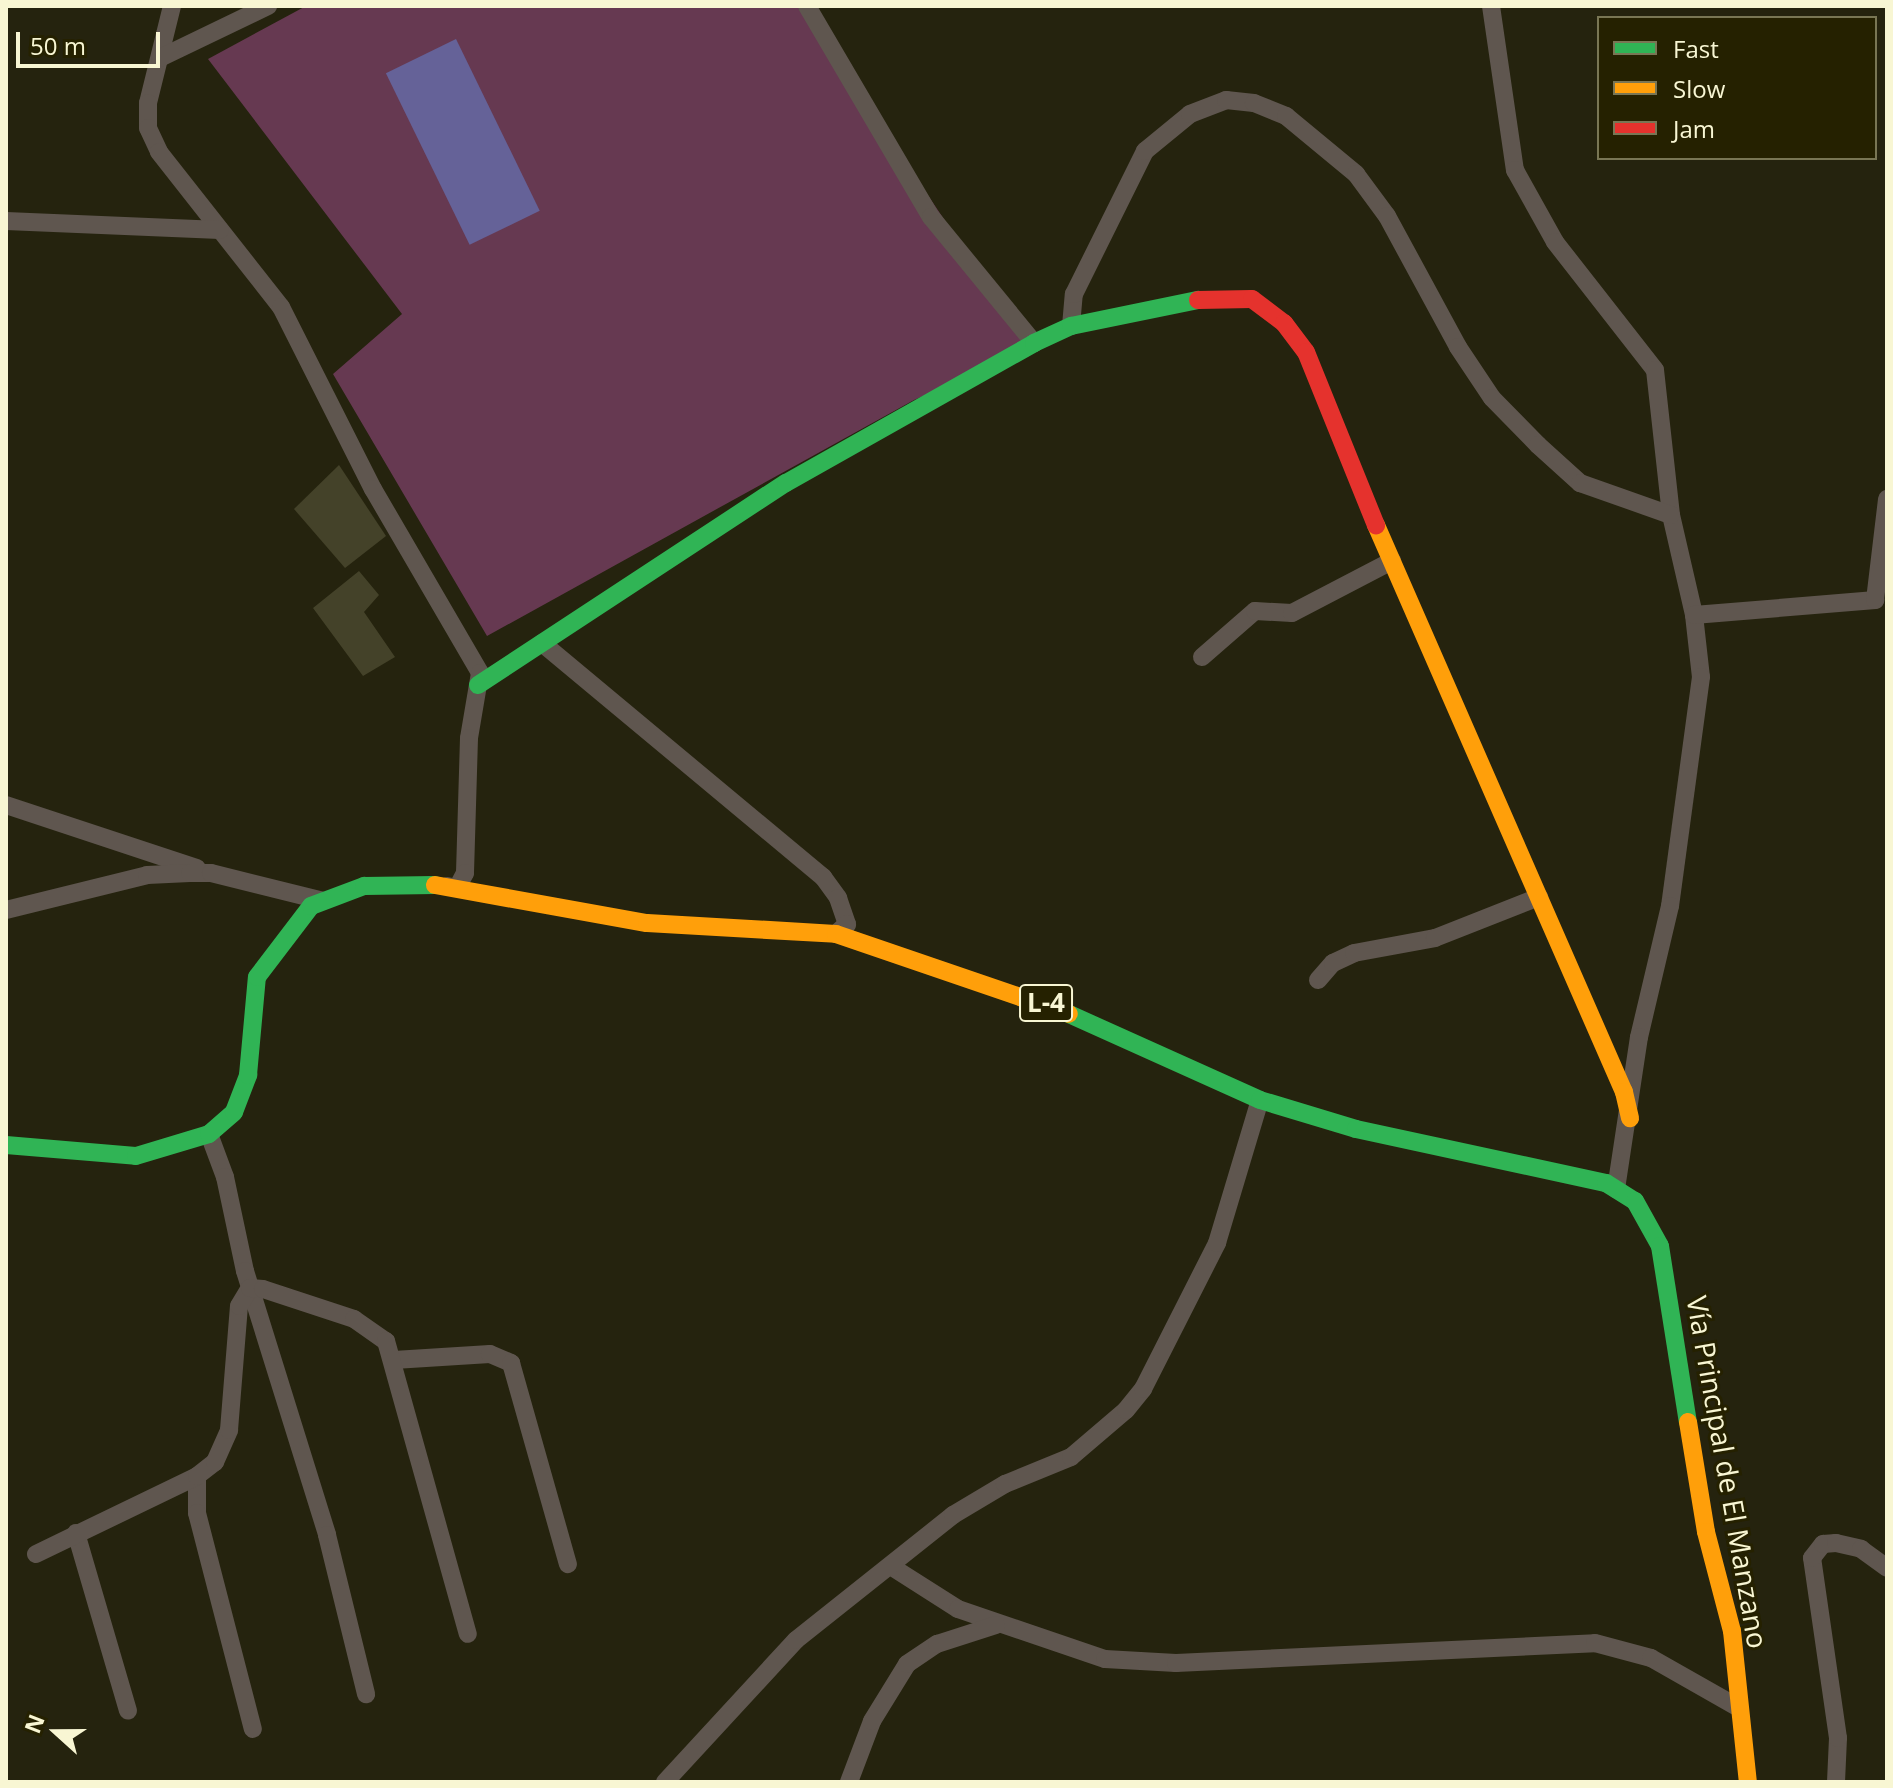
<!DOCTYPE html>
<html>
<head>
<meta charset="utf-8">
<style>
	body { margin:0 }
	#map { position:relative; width:1893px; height:1788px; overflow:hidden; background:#25230e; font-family:"Open Sans",sans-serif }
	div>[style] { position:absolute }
	.green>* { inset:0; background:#663951 }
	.water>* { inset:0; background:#656298; transform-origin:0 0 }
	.building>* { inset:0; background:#444229 }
	.street>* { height:18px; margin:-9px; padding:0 9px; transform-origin:9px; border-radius:9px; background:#5f564f }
	.fast>* { height:18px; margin:-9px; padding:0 9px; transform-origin:9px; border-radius:9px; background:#30b455 }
	.slow>* { height:18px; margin:-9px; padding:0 9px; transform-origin:9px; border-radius:9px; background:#ff9f0a }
	.jam>* { height:18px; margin:-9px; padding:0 9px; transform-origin:9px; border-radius:9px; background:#e5322d }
	span { translate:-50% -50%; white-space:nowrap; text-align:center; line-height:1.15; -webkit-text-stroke:6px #252100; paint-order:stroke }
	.shield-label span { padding:2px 6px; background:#252100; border:2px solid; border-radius:6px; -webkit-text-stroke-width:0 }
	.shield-label { font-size:26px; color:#f8f6d3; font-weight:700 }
	.street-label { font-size:28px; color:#f8f6d3 }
	.frame { position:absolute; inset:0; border:8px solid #f8f6d3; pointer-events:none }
	.legend { position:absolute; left:1597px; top:16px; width:280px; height:144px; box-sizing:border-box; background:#252100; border:2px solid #797654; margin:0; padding:10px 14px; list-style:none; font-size:24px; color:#f8f6d3 }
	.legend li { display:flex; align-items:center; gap:16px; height:40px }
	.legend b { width:40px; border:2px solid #797654 }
	.north { position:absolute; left:16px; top:1692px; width:80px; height:80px; -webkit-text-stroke:6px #252100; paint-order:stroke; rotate:291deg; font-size:22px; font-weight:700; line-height:32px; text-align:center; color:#f8f6d3 }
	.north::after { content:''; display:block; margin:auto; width:28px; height:36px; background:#f8f6d3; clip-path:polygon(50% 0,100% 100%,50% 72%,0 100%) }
	.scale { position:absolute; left:16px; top:32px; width:144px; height:36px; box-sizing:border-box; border:4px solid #f8f6d3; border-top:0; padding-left:10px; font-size:24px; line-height:28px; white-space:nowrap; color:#f8f6d3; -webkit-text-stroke:6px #252100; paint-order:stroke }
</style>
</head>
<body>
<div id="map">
	<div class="green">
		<div style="clip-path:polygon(306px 6px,801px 6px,1031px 349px,914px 400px,487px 636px,333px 374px,402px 314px,208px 59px)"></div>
	</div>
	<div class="water">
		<div style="left:456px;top:39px;width:191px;height:78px;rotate:64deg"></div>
	</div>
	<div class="building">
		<div style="clip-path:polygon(339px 465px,386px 536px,345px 568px,294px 509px)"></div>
		<div style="clip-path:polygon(359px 571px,379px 595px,364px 612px,395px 657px,363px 676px,313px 608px)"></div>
	</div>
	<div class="street">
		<div style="left:172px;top:6px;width:100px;rotate:103.9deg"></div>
		<div style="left:148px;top:103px;width:25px;rotate:90deg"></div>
		<div style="left:148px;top:128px;width:26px;rotate:65deg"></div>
		<div style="left:159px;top:152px;width:197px;rotate:51.8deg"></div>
		<div style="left:281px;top:307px;width:204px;rotate:63.2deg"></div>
		<div style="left:373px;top:489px;width:213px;rotate:59.8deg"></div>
		<div style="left:480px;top:673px;width:66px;rotate:99.6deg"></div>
		<div style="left:469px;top:738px;width:135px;rotate:91.7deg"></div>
		<div style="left:465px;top:873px;width:17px;rotate:118deg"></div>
		<div style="left:457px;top:888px;width:10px;rotate:-169deg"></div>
		<div style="left:807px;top:6px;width:245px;rotate:59.6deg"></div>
		<div style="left:931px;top:217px;width:163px;rotate:50.7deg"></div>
		<div style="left:1491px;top:6px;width:166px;rotate:81.7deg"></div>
		<div style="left:1515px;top:170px;width:82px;rotate:60.9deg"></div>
		<div style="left:1555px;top:242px;width:162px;rotate:52deg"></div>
		<div style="left:1655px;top:370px;width:146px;rotate:83.7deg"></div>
		<div style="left:1671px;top:515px;width:103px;rotate:77deg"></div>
		<div style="left:1694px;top:615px;width:62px;rotate:83.6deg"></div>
		<div style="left:1701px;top:677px;width:231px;rotate:97.7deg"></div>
		<div style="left:1670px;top:906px;width:135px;rotate:103.3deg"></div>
		<div style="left:1639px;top:1037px;width:154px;rotate:98.6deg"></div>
		<div style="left:160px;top:58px;width:120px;rotate:-25.7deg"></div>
		<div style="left:6px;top:221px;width:214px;rotate:2.4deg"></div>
		<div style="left:1071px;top:326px;width:32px;rotate:-85deg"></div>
		<div style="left:1074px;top:294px;width:160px;rotate:-63.6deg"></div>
		<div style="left:1145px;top:151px;width:58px;rotate:-39.4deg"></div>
		<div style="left:1190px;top:114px;width:39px;rotate:-21deg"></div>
		<div style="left:1226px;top:100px;width:28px;rotate:6deg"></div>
		<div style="left:1254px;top:103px;width:35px;rotate:22deg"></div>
		<div style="left:1286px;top:116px;width:91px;rotate:39.6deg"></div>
		<div style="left:1356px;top:174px;width:52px;rotate:53.6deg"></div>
		<div style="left:1387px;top:216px;width:149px;rotate:61.5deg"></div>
		<div style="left:1458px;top:347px;width:61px;rotate:56.3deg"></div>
		<div style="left:1492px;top:398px;width:66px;rotate:45.6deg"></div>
		<div style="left:1538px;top:445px;width:57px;rotate:42.1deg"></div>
		<div style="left:1580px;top:483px;width:96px;rotate:19.4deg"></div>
		<div style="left:1694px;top:615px;width:182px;rotate:-4.7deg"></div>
		<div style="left:1875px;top:600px;width:102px;rotate:-83.2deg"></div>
		<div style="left:542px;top:643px;width:366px;rotate:39.8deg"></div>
		<div style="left:823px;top:877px;width:26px;rotate:54deg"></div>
		<div style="left:838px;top:898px;width:28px;rotate:71deg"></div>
		<div style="left:847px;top:924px;width:15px;rotate:138deg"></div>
		<div style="left:1202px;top:657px;width:70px;rotate:-41deg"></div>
		<div style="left:1255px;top:611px;width:37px;rotate:3deg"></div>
		<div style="left:1292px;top:613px;width:113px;rotate:-27.5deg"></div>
		<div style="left:6px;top:805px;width:201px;rotate:18.3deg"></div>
		<div style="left:6px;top:910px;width:145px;rotate:-13.9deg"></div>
		<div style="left:147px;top:875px;width:43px;rotate:-2.7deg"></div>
		<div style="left:190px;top:873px;width:21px"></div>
		<div style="left:211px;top:873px;width:115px;rotate:14deg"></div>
		<div style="left:1318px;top:980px;width:23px;rotate:-49deg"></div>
		<div style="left:1333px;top:963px;width:23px;rotate:-25deg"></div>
		<div style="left:1354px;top:953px;width:82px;rotate:-10.5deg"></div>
		<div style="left:1435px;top:938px;width:112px;rotate:-21.5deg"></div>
		<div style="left:209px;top:1134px;width:46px;rotate:69.6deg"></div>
		<div style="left:225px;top:1177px;width:96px;rotate:78deg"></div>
		<div style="left:245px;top:1271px;width:276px;rotate:72.7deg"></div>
		<div style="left:327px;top:1535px;width:164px;rotate:76.2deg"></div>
		<div style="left:394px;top:1360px;width:96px;rotate:-3.6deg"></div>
		<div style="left:490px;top:1354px;width:23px;rotate:23deg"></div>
		<div style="left:511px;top:1363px;width:209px;rotate:74.2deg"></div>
		<div style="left:197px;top:1476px;width:37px;rotate:90deg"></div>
		<div style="left:197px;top:1513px;width:223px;rotate:75.5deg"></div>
		<div style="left:76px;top:1533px;width:185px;rotate:73.7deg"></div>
		<div style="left:36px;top:1554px;width:179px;rotate:-25.8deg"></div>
		<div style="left:197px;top:1476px;width:23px;rotate:-38deg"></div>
		<div style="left:215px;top:1462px;width:35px;rotate:-66deg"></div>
		<div style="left:229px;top:1430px;width:124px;rotate:-85.4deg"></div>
		<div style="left:239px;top:1306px;width:21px;rotate:-59deg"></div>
		<div style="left:250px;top:1288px;width:13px;rotate:4deg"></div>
		<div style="left:263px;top:1289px;width:96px;rotate:18.2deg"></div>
		<div style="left:354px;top:1319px;width:39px;rotate:35deg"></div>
		<div style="left:386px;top:1341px;width:304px;rotate:74.4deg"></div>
		<div style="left:892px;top:1567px;width:78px;rotate:32.5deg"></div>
		<div style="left:958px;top:1609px;width:155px;rotate:18.8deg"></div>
		<div style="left:1105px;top:1659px;width:71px;rotate:3.2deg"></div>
		<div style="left:1176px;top:1663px;width:419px;rotate:-2.7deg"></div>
		<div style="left:1595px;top:1643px;width:58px;rotate:15deg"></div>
		<div style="left:1651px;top:1658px;width:101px;rotate:29.6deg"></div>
		<div style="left:665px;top:1782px;width:193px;rotate:-47.3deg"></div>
		<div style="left:796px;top:1640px;width:201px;rotate:-38.5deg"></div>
		<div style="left:953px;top:1515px;width:61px;rotate:-30.8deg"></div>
		<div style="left:1005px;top:1484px;width:71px;rotate:-22.2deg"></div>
		<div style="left:1071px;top:1457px;width:72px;rotate:-40.5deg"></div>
		<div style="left:1126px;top:1410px;width:27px;rotate:-51deg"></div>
		<div style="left:1143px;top:1389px;width:164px;rotate:-63.1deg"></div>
		<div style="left:1217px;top:1243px;width:149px;rotate:-73.3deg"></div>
		<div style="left:849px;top:1782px;width:65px;rotate:-69.3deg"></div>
		<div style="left:872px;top:1721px;width:67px;rotate:-58.4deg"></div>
		<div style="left:907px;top:1664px;width:36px;rotate:-34deg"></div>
		<div style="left:937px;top:1644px;width:62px;rotate:-17.9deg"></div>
		<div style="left:1836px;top:1782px;width:44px;rotate:-87.4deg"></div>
		<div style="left:1838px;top:1738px;width:182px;rotate:-98.2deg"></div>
		<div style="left:1812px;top:1558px;width:18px;rotate:-52deg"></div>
		<div style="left:1823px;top:1544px;width:13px;rotate:-4deg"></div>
		<div style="left:1836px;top:1543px;width:26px;rotate:13deg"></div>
		<div style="left:1861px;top:1549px;width:32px;rotate:36deg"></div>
	</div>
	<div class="fast">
		<div style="left:478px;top:685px;width:368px;rotate:-33.3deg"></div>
		<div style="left:786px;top:483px;width:285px;rotate:-29.4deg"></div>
		<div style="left:1034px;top:343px;width:41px;rotate:-24.7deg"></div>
		<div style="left:1071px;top:326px;width:130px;rotate:-11.6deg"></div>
		<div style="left:1069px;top:1014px;width:209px;rotate:24.2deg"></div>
		<div style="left:1260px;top:1100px;width:100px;rotate:16.8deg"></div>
		<div style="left:1356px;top:1129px;width:256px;rotate:12.2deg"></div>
		<div style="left:1606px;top:1183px;width:34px;rotate:32deg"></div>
		<div style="left:1635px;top:1201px;width:51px;rotate:60.9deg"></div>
		<div style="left:1660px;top:1246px;width:178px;rotate:81deg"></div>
		<div style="left:6px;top:1145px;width:130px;rotate:4.8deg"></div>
		<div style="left:136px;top:1156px;width:76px;rotate:-16.8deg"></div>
		<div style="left:209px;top:1134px;width:33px;rotate:-41deg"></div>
		<div style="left:234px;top:1112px;width:40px;rotate:-69deg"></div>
		<div style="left:248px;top:1075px;width:98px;rotate:-84.8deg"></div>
		<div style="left:257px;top:977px;width:89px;rotate:-52.7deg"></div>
		<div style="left:311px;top:906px;width:57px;rotate:-20.7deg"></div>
		<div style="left:364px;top:886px;width:71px;rotate:-0.8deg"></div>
	</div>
	<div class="slow">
		<div style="left:1376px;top:525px;width:619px;rotate:66.38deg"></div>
		<div style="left:1624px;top:1092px;width:27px;rotate:77deg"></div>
		<div style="left:435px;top:885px;width:215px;rotate:10.2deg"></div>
		<div style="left:647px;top:923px;width:189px;rotate:3.3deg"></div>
		<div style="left:836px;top:934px;width:246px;rotate:18.9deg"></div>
		<div style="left:1688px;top:1422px;width:111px;rotate:80.7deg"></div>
		<div style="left:1706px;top:1532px;width:102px;rotate:75.3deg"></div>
		<div style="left:1732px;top:1631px;width:152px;rotate:84deg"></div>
	</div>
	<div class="jam">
		<div style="left:1198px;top:300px;width:54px;rotate:-1.1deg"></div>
		<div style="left:1252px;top:299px;width:40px;rotate:37deg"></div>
		<div style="left:1284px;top:323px;width:36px;rotate:53deg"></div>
		<div style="left:1306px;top:352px;width:187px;rotate:68deg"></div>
	</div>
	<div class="shield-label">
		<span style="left:1046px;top:1003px">L-4</span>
	</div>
	<div class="street-label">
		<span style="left:1728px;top:1472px;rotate:80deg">Vía Principal de El Manzano</span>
	</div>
	<div class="frame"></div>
	<ul class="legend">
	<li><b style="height:10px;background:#30b455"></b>Fast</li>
	<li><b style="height:10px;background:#ff9f0a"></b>Slow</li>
	<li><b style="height:10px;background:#e5322d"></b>Jam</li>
	</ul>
	<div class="north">N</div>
	<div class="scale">50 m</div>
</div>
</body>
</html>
